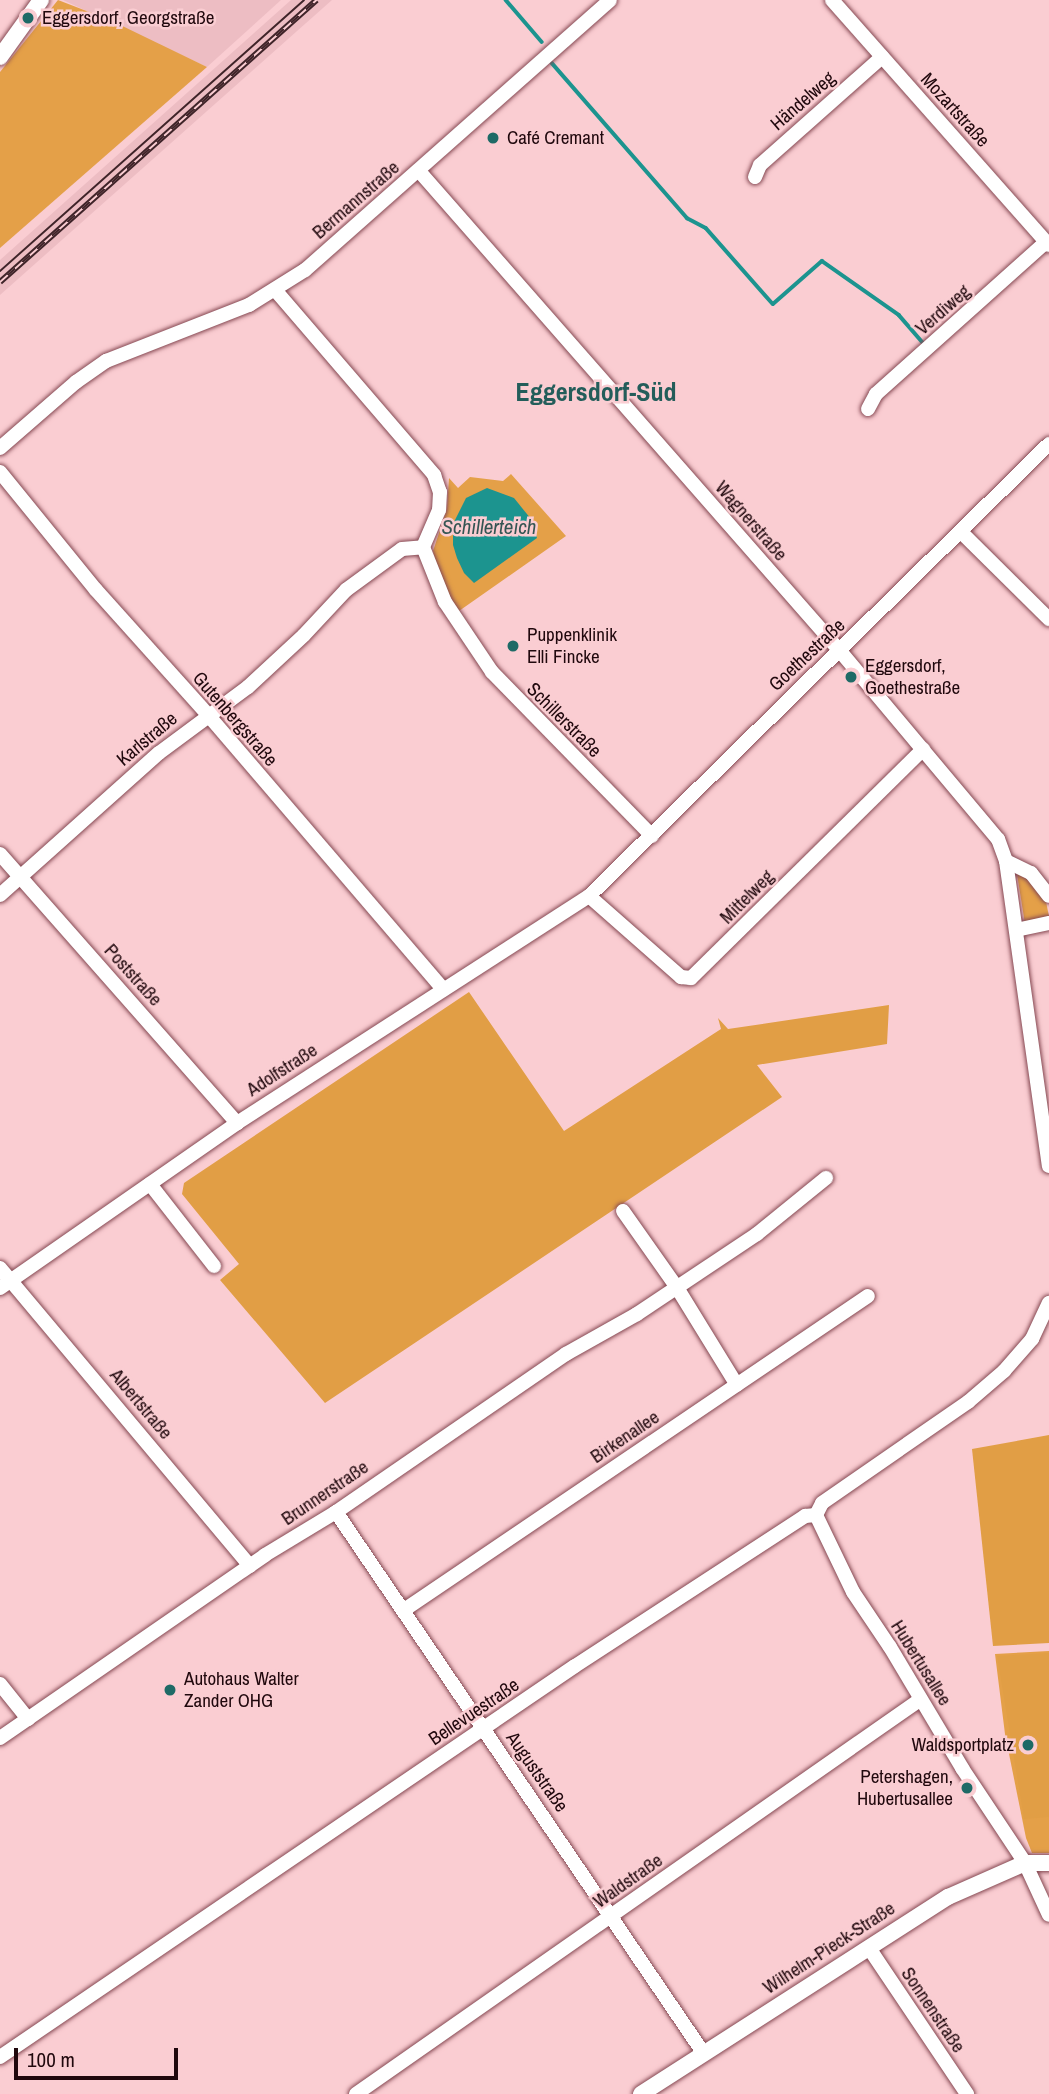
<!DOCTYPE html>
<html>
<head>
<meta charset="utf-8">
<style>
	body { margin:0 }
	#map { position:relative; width:1049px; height:2094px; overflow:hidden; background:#facdd2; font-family:"Archivo Narrow",sans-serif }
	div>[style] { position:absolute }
	.built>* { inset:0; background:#edbdc3 }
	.green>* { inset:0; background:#e4a048 }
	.forest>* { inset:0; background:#e19e45 }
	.water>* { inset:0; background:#1c948f }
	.stream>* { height:3.5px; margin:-1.75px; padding:0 1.75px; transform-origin:1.75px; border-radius:1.75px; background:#1c948f }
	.roads { filter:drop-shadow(0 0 2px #854852) drop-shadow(0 0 2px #854852) }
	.minor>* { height:14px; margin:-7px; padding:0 7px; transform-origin:7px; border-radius:7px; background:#fff }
	.tertiary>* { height:16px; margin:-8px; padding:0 8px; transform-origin:8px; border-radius:8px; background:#fff }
	.tram>* { height:2px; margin:-1px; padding:0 1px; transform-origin:1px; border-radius:1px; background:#3f2429 }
	.rail>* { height:6px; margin-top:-3px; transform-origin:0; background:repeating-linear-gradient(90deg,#facdd2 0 10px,#3f2429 0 20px); box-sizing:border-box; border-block:2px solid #3f2429 }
	.dots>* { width:19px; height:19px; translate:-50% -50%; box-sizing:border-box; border:4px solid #facdd2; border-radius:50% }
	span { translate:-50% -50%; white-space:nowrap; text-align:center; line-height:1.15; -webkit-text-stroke:5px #facdd2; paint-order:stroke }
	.poi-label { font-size:19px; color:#20080d }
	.left { translate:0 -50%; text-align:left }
	.right { translate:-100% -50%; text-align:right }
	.street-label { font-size:19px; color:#20080d }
	.water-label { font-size:21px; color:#345553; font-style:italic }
	.district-label { font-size:26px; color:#235d5a; font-weight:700 }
	.scale { position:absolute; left:14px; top:2048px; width:164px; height:32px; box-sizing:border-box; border:4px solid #20080d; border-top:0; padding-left:9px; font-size:21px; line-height:24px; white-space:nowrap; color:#20080d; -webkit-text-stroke:5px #facdd2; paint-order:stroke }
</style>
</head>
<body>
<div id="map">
	<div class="built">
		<div style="clip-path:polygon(63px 0,281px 0,207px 67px)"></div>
		<div style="clip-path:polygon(291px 0,332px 0,0 295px,0 260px)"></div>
	</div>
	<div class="green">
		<div style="clip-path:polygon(58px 0,110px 20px,207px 67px,0 248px,0 72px)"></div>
		<div style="clip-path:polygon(511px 474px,566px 536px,459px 611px,442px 584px,433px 551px,447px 509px,449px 478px,458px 488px,470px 477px,503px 481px)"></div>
		<div style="clip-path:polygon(1017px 874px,1024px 874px,1045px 896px,1049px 917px,1025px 924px)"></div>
		<div style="clip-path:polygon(1049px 1651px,1049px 1853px,1032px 1853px,1026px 1838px,1005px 1734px,995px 1654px)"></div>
	</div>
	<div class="forest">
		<div style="clip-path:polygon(469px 992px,564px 1131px,721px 1029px,718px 1018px,728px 1029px,889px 1005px,887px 1044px,757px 1065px,782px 1097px,325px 1403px,220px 1280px,239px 1264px,182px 1194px,184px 1183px)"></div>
		<div style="clip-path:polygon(1049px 1435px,1049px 1643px,993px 1646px,972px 1449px)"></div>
		<div style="clip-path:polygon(1049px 1653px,1049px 1817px,1024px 1819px,997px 1656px)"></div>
	</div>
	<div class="water">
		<div style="clip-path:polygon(487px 488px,514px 498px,531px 519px,537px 538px,474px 583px,464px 573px,457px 558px,453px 545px,453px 524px,466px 498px)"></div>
	</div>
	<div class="stream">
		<div style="left:506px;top:0;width:55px;rotate:49.4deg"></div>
		<div style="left:552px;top:63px;width:206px;rotate:48.9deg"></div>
		<div style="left:687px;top:218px;width:21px;rotate:28deg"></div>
		<div style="left:706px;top:228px;width:101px;rotate:48.6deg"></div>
		<div style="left:773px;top:304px;width:65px;rotate:-41.3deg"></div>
		<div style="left:822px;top:261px;width:94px;rotate:35deg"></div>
		<div style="left:899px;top:315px;width:37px;rotate:49deg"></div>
	</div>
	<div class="roads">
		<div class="minor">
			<div style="left:832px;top:0;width:327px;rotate:48.5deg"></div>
			<div style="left:419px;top:171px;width:638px;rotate:48.75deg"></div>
			<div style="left:840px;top:651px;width:246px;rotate:50deg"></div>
			<div style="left:998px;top:839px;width:23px;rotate:70deg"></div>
			<div style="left:1006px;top:861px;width:308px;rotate:82deg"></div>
			<div style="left:755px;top:177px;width:13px;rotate:-67deg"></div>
			<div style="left:760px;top:165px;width:163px;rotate:-41.5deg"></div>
			<div style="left:276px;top:291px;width:243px;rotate:49.3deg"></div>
			<div style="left:434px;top:475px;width:18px;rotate:71deg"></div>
			<div style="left:440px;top:492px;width:18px;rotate:93deg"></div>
			<div style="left:439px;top:510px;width:40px;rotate:113.4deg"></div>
			<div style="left:868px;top:409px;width:17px;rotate:-62deg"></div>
			<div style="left:876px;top:394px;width:228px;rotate:-41.8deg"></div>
			<div style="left:0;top:448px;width:101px;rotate:-41deg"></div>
			<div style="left:76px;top:382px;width:37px;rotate:-35deg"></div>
			<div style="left:106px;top:361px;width:154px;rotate:-21.4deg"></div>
			<div style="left:249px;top:305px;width:66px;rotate:-32deg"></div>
			<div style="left:305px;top:270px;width:407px;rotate:-41.5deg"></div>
			<div style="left:0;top:472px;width:152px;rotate:50.9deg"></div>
			<div style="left:96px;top:590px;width:169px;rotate:48.1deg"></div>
			<div style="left:209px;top:716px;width:360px;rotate:49.4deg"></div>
			<div style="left:961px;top:532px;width:124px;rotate:44.7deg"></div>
			<div style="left:423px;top:547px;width:59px;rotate:68.2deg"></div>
			<div style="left:445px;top:602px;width:84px;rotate:56.1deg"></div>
			<div style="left:492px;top:672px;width:229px;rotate:45.7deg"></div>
			<div style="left:0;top:854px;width:359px;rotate:48.6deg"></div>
			<div style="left:1006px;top:861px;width:28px;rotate:26deg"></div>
			<div style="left:1031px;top:873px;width:29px;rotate:52deg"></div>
			<div style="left:0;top:895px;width:213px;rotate:-41.8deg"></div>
			<div style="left:159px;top:753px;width:111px;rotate:-36.6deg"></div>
			<div style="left:248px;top:687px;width:76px;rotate:-42.9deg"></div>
			<div style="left:304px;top:635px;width:62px;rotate:-47deg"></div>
			<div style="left:346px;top:590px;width:69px;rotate:-36.2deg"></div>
			<div style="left:402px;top:549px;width:21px;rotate:-5deg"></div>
			<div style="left:589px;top:896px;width:123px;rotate:41.4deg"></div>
			<div style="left:681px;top:977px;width:10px;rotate:6deg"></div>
			<div style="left:691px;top:978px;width:326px;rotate:-44.6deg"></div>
			<div style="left:1016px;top:930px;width:34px;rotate:-12deg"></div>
			<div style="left:150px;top:1184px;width:104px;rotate:52deg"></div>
			<div style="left:623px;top:1211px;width:92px;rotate:54.8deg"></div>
			<div style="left:676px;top:1286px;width:116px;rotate:58.4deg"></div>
			<div style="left:0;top:1268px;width:389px;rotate:50deg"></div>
			<div style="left:0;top:1288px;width:289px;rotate:-34.8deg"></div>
			<div style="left:237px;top:1123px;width:419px;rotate:-32.8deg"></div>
			<div style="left:589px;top:896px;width:645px;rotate:-44.5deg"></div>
			<div style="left:336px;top:1512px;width:655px;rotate:55.82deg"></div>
			<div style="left:816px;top:1515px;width:85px;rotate:64.3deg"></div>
			<div style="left:853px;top:1592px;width:66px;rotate:56.1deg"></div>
			<div style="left:890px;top:1647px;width:141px;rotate:59.2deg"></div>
			<div style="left:962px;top:1768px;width:114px;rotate:56.4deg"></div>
			<div style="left:1025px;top:1863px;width:57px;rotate:65.2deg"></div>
			<div style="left:816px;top:1515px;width:13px;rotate:-63deg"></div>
			<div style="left:822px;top:1503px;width:178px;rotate:-34.7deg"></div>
			<div style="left:968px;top:1402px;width:48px;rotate:-40.7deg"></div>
			<div style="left:1004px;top:1371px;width:43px;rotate:-48.8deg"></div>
			<div style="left:1032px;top:1339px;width:40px;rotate:-65deg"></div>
			<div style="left:404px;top:1610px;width:560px;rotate:-34.09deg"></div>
			<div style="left:0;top:1684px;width:45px;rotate:51.3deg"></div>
			<div style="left:0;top:1738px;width:322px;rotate:-34.6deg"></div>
			<div style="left:265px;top:1555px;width:83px;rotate:-31.2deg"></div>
			<div style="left:336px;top:1512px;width:279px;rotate:-34.5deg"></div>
			<div style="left:566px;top:1354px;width:81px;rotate:-29.4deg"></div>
			<div style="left:637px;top:1314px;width:144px;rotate:-33.7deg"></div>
			<div style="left:757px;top:1234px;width:89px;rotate:-39.1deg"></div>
			<div style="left:869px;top:1948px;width:176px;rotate:56.1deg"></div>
			<div style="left:0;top:2057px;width:695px;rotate:-34.22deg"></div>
			<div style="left:575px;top:1666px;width:275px;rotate:-33.1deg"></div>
			<div style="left:805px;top:1516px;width:11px;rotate:-5deg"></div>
			<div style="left:356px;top:2094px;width:689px;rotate:-34.96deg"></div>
		</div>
		<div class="tertiary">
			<div style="left:0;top:57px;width:70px;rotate:-54.3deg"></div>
			<div style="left:641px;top:2094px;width:365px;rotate:-32.7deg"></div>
			<div style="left:948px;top:1897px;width:84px;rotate:-23.8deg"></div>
			<div style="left:1025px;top:1863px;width:24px"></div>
		</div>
	</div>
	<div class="tram">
		<div style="left:0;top:271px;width:407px;rotate:-41.7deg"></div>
	</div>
	<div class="rail">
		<div style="left:0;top:282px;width:424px;rotate:-41.7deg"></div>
	</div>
	<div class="dots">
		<div style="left:28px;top:18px;background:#1e6a66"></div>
		<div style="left:493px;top:138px;background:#1e6a66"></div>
		<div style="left:513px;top:646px;background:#1e6a66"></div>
		<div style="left:851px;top:677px;background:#1e6a66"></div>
		<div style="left:170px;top:1690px;background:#1e6a66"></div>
		<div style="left:1028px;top:1745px;background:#1e6a66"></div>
		<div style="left:967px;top:1788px;background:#1e6a66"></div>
	</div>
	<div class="poi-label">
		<span class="left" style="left:42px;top:18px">Eggersdorf, Georgstraße</span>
		<span class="left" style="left:507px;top:138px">Café Cremant</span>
		<span class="left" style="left:527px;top:646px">Puppenklinik<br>Elli Fincke</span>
		<span class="left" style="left:865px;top:677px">Eggersdorf,<br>Goethestraße</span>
		<span class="left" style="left:184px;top:1690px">Autohaus Walter<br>Zander OHG</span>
		<span class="right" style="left:1014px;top:1745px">Waldsportplatz</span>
		<span class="right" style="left:953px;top:1788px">Petershagen,<br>Hubertusallee</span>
	</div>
	<div class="street-label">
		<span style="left:803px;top:101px;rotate:-41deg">Händelweg</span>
		<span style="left:955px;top:110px;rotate:48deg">Mozartstraße</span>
		<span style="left:356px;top:200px;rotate:-41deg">Bermannstraße</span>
		<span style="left:943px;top:310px;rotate:-41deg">Verdiweg</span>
		<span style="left:751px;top:521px;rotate:49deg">Wagnerstraße</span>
		<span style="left:807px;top:655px;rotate:-43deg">Goethestraße</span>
		<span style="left:235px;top:719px;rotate:49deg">Gutenbergstraße</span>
		<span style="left:564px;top:720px;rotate:45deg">Schillerstraße</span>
		<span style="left:147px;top:739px;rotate:-40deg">Karlstraße</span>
		<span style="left:747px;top:897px;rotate:-45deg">Mittelweg</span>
		<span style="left:133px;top:975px;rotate:48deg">Poststraße</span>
		<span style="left:282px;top:1070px;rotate:-33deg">Adolfstraße</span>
		<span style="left:141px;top:1404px;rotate:50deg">Albertstraße</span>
		<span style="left:625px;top:1437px;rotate:-34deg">Birkenallee</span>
		<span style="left:325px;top:1493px;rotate:-34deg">Brunnerstraße</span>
		<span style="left:921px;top:1663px;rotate:58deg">Hubertusallee</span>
		<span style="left:474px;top:1712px;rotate:-34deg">Bellevuestraße</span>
		<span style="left:537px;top:1772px;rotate:55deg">Auguststraße</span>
		<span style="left:628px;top:1881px;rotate:-35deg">Waldstraße</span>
		<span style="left:829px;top:1948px;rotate:-33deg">Wilhelm-Pieck-Straße</span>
		<span style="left:933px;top:2010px;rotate:56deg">Sonnenstraße</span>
	</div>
	<div class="water-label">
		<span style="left:489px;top:527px">Schillerteich</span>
	</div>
	<div class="district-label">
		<span style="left:596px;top:392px">Eggersdorf-Süd</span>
	</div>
	<div class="scale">100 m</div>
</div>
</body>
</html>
